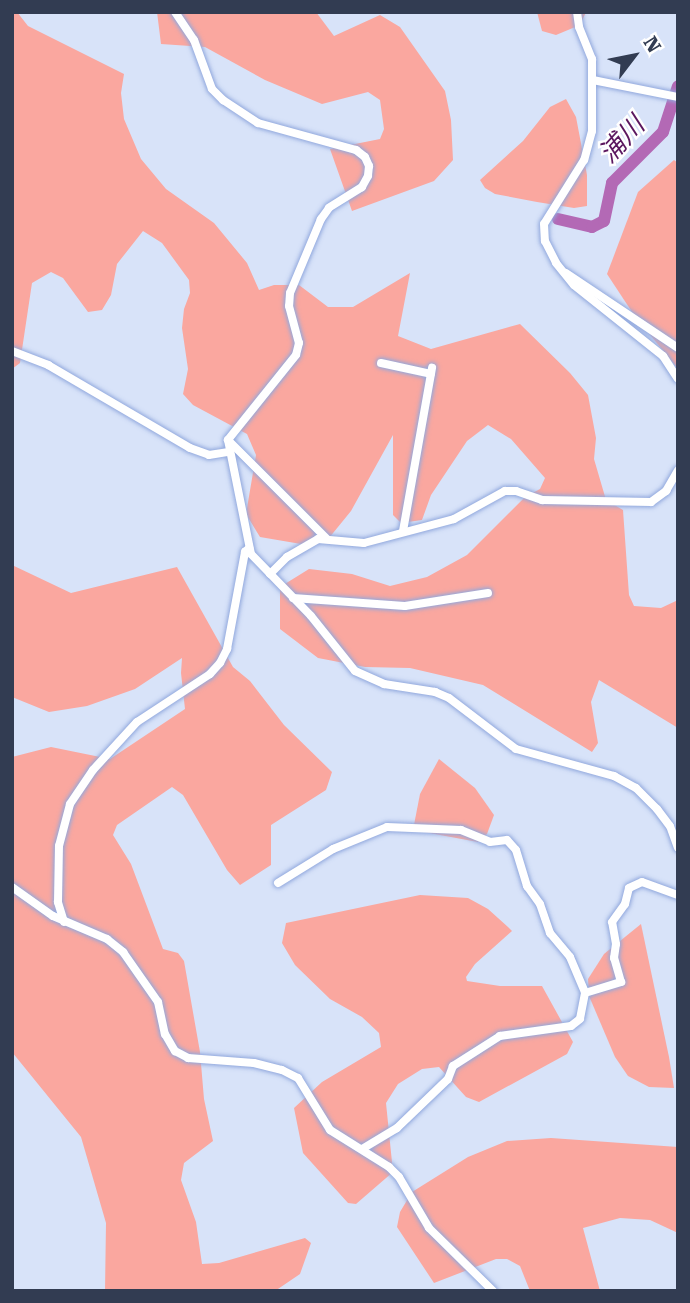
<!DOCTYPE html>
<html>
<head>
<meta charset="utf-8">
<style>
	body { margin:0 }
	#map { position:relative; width:690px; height:1303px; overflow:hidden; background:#d8e3f9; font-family:"Roboto Serif","Noto Sans JP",serif }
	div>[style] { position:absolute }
	.green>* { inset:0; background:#faa79f }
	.river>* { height:12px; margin:-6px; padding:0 6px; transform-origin:6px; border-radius:6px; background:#b369b5 }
	.roads { filter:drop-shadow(0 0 2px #91a8dd) drop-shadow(0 0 2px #91a8dd) }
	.minor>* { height:8px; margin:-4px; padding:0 4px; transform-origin:4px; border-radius:4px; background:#fff }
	span { translate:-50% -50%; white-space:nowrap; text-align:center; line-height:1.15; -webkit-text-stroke:5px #fff; paint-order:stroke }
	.water-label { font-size:26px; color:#5b175f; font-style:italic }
	.frame { position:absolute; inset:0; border:14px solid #323c52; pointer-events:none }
	.north { position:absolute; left:599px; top:21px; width:70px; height:70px; -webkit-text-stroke:5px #fff; paint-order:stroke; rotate:58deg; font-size:19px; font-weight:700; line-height:28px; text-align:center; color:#323c52 }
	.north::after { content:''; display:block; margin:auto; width:24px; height:32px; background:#323c52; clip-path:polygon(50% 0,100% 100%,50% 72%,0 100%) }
</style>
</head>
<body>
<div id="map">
	<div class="green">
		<div style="clip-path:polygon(12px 12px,17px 12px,28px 26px,124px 74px,121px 93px,124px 119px,141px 159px,166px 189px,214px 223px,247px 263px,259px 290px,274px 285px,299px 285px,328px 307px,353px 307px,410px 273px,398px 336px,431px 349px,520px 324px,570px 373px,588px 395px,596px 438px,594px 459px,606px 500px,623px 510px,629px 595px,634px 606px,661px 608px,678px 600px,678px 728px,599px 680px,591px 702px,598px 743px,592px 752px,483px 685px,410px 668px,365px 667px,318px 658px,280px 629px,280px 587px,309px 569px,352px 574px,390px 586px,427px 577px,467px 555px,525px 497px,540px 489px,545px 478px,511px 439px,488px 425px,467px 441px,431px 495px,422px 520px,401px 523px,393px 515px,393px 435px,351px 511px,329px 538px,301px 544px,260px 537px,246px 514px,256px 455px,247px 434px,193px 405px,183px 394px,188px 369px,182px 328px,184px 309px,190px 293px,189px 280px,162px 243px,143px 231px,117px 264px,111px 295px,102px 310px,88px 312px,63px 278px,51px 272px,32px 283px,20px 363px,12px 369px)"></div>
		<div style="clip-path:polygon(157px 12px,316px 12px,334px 36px,380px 15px,400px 27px,445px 91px,451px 120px,453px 160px,434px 181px,352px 211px,330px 149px,380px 139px,384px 129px,380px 100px,368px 92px,322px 104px,265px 80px,205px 47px,161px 44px)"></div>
		<div style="clip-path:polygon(537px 12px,586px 12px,580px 25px,556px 35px,542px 31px)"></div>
		<div style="clip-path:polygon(566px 99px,576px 117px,587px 175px,587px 206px,574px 208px,537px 202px,495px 194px,485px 188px,480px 180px,523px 141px,550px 107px)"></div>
		<div style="clip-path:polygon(674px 160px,678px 163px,678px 369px,634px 315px,607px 274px,638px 192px)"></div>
		<div style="clip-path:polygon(12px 565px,71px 593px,177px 567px,233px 667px,250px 681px,284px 725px,332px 772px,326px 790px,271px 825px,271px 865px,240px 885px,227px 870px,183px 795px,172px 787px,117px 825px,113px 835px,131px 864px,163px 949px,178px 953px,184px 961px,200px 1052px,204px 1099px,213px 1141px,184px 1163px,181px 1180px,196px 1222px,202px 1264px,219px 1263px,305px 1238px,311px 1243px,300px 1274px,275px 1291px,105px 1291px,106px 1223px,81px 1137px,12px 1052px,12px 757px,51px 747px,110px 759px,185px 709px,181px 673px,182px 658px,135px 689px,87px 706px,49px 712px,12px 697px)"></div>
		<div style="clip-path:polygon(439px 759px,475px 788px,494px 815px,487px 834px,478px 842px,413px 830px,420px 794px)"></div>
		<div style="clip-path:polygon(420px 895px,468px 898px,488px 909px,508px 927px,512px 931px,475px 964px,466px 977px,467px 981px,500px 986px,542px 986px,573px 1042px,567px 1054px,479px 1102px,466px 1097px,439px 1067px,422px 1069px,398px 1084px,386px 1103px,393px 1172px,356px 1204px,348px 1203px,303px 1153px,294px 1108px,322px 1082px,381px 1047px,379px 1033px,362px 1017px,330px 999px,295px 965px,282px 943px,286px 923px)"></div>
		<div style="clip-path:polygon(641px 924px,669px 1057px,674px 1088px,649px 1087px,628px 1076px,615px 1057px,589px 996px,588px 979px,604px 954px)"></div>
		<div style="clip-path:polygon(551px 1138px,678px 1147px,678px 1233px,650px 1220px,620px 1218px,583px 1228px,600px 1291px,530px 1291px,520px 1266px,507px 1259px,496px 1259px,434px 1283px,397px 1227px,400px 1212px,412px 1192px,468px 1157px,507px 1141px)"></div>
	</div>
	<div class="river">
		<div style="left:558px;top:219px;width:35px;rotate:13deg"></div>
		<div style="left:592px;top:227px;width:13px;rotate:-27deg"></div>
		<div style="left:604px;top:221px;width:39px;rotate:-78deg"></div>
		<div style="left:612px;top:183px;width:72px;rotate:-45deg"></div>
		<div style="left:663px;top:132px;width:48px;rotate:-71.9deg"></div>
	</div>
	<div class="roads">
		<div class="minor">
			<div style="left:175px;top:12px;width:34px;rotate:56deg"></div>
			<div style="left:194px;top:40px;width:52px;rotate:69.8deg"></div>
			<div style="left:212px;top:89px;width:16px;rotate:45deg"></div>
			<div style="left:223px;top:100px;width:42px;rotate:33.3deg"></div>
			<div style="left:258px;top:123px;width:102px;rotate:15.4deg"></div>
			<div style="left:356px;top:150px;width:11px;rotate:38deg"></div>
			<div style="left:365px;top:157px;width:10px;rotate:66deg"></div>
			<div style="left:369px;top:166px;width:10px;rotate:96deg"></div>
			<div style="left:368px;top:176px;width:13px;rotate:119deg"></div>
			<div style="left:362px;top:187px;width:39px;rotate:148deg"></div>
			<div style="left:329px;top:208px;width:14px;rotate:126deg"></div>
			<div style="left:321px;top:219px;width:80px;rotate:112.7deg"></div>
			<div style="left:290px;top:293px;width:13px;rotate:94deg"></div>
			<div style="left:289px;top:306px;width:38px;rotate:75deg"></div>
			<div style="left:299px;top:343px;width:12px;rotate:104deg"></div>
			<div style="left:296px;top:355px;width:109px;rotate:128.7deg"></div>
			<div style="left:228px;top:440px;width:116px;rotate:78.6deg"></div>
			<div style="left:251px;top:554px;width:86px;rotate:45.9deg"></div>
			<div style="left:311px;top:616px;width:70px;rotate:51.3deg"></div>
			<div style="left:355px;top:671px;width:32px;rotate:24deg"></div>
			<div style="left:384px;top:684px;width:52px;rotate:8.9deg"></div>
			<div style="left:435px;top:692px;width:15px;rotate:23deg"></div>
			<div style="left:449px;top:698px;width:84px;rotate:37.3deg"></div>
			<div style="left:516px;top:749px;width:102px;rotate:15.4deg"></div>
			<div style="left:614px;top:776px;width:25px;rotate:29deg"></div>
			<div style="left:636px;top:788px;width:30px;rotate:45deg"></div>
			<div style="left:657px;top:809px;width:21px;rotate:53deg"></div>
			<div style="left:670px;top:826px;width:23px;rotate:70deg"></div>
			<div style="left:577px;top:12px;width:15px;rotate:82deg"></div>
			<div style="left:579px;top:27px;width:35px;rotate:68deg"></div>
			<div style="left:592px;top:59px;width:72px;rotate:90deg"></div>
			<div style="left:592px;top:131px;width:30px;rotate:105deg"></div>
			<div style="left:584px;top:160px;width:75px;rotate:122deg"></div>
			<div style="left:544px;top:224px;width:17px;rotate:87deg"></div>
			<div style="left:545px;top:241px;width:25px;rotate:63deg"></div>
			<div style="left:556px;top:263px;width:28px;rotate:51deg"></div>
			<div style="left:574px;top:285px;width:114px;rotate:38.6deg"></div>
			<div style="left:663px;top:356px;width:27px;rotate:57deg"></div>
			<div style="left:593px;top:80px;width:87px;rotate:11.3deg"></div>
			<div style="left:566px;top:273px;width:135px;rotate:33.8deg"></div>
			<div style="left:12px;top:351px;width:39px;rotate:21deg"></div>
			<div style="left:48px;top:365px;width:164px;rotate:30.3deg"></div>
			<div style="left:190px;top:448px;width:20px;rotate:20deg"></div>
			<div style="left:209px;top:455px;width:20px;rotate:-9deg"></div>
			<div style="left:381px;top:363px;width:51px;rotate:12.4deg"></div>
			<div style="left:228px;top:440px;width:139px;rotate:45deg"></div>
			<div style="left:403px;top:531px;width:166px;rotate:-79.9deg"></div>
			<div style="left:270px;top:574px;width:24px;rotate:-45deg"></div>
			<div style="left:287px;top:557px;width:36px;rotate:-30deg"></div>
			<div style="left:318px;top:539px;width:46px;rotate:5deg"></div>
			<div style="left:364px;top:543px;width:93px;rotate:-14.9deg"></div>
			<div style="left:454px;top:519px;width:58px;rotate:-28.8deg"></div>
			<div style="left:505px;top:491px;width:11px"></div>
			<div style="left:516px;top:491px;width:28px;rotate:19deg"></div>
			<div style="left:542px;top:500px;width:109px;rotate:1.1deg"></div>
			<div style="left:651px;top:502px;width:19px;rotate:-36deg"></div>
			<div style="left:666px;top:491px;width:24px;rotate:-60deg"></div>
			<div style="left:293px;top:598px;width:112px;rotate:4.1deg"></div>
			<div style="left:405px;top:606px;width:84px;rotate:-8.9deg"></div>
			<div style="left:278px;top:883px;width:65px;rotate:-31.7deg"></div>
			<div style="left:333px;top:849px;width:58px;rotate:-22.2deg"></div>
			<div style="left:387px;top:827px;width:74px;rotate:2.3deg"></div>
			<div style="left:461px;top:830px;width:31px;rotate:22deg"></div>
			<div style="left:490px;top:842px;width:17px;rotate:-7deg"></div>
			<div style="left:507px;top:840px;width:13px;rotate:48deg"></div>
			<div style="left:516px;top:850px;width:38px;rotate:73deg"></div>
			<div style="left:527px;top:886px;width:22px;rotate:54deg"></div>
			<div style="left:540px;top:904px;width:31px;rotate:71deg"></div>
			<div style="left:550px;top:933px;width:31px;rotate:50deg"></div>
			<div style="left:570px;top:957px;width:39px;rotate:67deg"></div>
			<div style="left:585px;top:993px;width:26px;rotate:101deg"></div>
			<div style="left:580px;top:1019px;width:11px;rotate:142deg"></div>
			<div style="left:571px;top:1026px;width:72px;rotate:172deg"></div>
			<div style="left:500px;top:1036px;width:56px;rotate:147.4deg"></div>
			<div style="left:453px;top:1066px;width:14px;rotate:111deg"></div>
			<div style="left:448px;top:1079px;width:71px;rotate:136.1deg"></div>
			<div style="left:397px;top:1128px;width:41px;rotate:149deg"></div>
			<div style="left:12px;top:887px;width:50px;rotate:35.3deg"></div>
			<div style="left:53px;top:916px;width:59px;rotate:23.1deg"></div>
			<div style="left:107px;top:939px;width:21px;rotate:39deg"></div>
			<div style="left:123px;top:952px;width:61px;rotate:55deg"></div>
			<div style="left:158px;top:1002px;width:33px;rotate:78deg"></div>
			<div style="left:165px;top:1034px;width:20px;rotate:60deg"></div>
			<div style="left:175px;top:1051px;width:15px;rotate:28deg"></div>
			<div style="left:188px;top:1058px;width:66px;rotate:4.3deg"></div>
			<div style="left:254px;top:1063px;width:29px;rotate:14deg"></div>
			<div style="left:282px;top:1070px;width:18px;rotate:27deg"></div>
			<div style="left:298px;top:1078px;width:61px;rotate:58.4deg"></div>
			<div style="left:330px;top:1130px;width:70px;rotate:32.1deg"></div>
			<div style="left:389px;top:1167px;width:14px;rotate:45deg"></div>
			<div style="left:399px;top:1177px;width:59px;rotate:59.5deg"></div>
			<div style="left:429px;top:1228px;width:90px;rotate:44.5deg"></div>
			<div style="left:64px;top:922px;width:21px;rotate:-107deg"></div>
			<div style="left:58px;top:902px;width:56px;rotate:-89deg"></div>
			<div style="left:59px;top:846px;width:43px;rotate:-75.3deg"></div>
			<div style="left:70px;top:804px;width:41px;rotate:-55.9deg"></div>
			<div style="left:93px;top:770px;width:65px;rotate:-47.5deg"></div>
			<div style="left:137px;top:722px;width:87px;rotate:-33.3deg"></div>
			<div style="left:210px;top:674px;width:15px;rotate:-48deg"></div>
			<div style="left:220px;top:663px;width:16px;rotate:-63deg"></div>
			<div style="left:227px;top:649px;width:99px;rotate:-79.5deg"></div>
			<div style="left:245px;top:552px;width:6px;rotate:-45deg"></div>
			<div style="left:585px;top:993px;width:38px;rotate:-17deg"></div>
			<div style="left:621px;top:982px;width:25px;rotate:-106deg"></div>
			<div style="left:614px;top:958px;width:14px;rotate:-82deg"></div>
			<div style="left:616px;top:944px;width:22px;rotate:-100deg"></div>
			<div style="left:612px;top:922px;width:22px;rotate:-54deg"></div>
			<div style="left:625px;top:904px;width:16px;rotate:-76deg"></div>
			<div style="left:629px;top:888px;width:14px;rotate:-25deg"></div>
			<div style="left:642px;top:882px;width:38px;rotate:20deg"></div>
		</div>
	</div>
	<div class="water-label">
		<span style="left:622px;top:140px;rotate:-47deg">浦川</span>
	</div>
	<div class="frame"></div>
	<div class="north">N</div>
</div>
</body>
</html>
